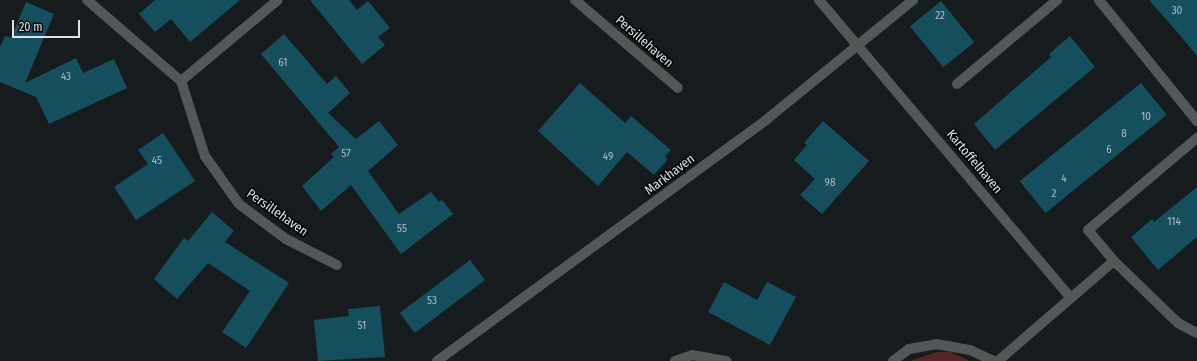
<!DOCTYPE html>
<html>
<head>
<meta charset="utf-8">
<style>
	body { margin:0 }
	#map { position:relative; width:1197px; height:361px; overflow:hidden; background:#161c1d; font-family:"Fira Sans Condensed",sans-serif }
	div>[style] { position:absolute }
	.green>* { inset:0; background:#562526 }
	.building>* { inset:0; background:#154e5d; transform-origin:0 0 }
	.minor>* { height:10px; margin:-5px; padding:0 5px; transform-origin:5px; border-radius:5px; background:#545758 }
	span { translate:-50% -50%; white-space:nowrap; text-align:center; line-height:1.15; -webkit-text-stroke:3.5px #040607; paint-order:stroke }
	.number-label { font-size:11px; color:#acbdc2 }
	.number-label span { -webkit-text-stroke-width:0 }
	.street-label { font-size:13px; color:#dee2e3 }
	.scale { position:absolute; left:12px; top:20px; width:68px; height:18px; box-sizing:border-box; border:2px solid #dee2e3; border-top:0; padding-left:5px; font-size:12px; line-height:14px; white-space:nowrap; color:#dee2e3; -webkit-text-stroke:3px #040607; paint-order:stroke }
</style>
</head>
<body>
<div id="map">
	<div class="green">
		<div style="clip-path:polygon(937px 352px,950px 352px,970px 361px,910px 361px)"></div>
	</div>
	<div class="building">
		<div style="clip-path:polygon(155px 0,240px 0,190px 42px,171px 19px,155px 32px,139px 14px)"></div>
		<div style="clip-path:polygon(310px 0,349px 0,357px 10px,368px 1px,390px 28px,378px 37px,385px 45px,362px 64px)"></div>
		<div style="clip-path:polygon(1149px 0,1197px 0,1197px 56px,1179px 34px)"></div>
		<div style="left:941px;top:1px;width:53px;height:40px;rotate:51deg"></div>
		<div style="clip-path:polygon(26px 2px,54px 14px,25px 83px,76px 58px,83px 73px,114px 59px,127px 88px,49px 124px,36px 97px,0 82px,0 47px,5px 36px,11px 38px)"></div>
		<div style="clip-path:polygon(284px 34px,327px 84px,336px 76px,350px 93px,328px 113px,356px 139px,379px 121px,398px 145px,368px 171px,399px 214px,431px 192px,439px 202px,442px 200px,453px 214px,401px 254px,351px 185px,321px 211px,302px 186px,334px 157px,331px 154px,339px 147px,261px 54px)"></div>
		<div style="clip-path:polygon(1070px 36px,1095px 67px,995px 150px,974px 124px,1051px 57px,1049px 54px)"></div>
		<div style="clip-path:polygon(580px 83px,625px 123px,631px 116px,671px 150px,665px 156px,668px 159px,654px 175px,627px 152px,598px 186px,538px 131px)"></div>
		<div style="left:1141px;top:83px;width:41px;height:156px;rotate:51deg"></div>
		<div style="clip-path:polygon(823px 121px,869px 161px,822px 214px,800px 195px,815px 179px,794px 160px,807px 145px,804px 143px)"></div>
		<div style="clip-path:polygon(163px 133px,195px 181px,136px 220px,114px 187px,148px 164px,138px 150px)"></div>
		<div style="clip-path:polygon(1197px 187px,1197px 237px,1158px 270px,1131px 237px,1152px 219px,1154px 222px)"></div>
		<div style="clip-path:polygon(212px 212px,234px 231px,225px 242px,289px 283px,246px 348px,222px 332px,250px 291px,208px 263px,177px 299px,154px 279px,184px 238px,188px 241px)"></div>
		<div style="left:470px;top:260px;width:25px;height:88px;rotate:53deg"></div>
		<div style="clip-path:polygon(724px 282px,757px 300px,767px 282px,796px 297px,770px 345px,708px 312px)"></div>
		<div style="clip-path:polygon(380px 306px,385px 357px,318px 361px,314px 320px,349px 316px,348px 309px)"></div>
	</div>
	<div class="minor">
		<div style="left:87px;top:0;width:124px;rotate:40.8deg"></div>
		<div style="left:181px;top:81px;width:79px;rotate:72.3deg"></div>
		<div style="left:205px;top:156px;width:59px;rotate:54.7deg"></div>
		<div style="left:239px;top:204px;width:59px;rotate:36.7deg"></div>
		<div style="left:286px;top:239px;width:57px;rotate:27deg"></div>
		<div style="left:575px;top:0;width:135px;rotate:40.5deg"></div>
		<div style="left:819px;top:0;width:389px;rotate:49.8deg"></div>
		<div style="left:1099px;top:0;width:156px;rotate:51deg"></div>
		<div style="left:181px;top:81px;width:126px;rotate:-39.9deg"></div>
		<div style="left:957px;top:84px;width:131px;rotate:-40deg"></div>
		<div style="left:1114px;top:261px;width:40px;rotate:-130deg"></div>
		<div style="left:1088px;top:230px;width:143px;rotate:-40.2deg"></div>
		<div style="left:437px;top:361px;width:408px;rotate:-36.2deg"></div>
		<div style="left:766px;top:120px;width:190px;rotate:-39.2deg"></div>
		<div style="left:675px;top:361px;width:18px;rotate:-19deg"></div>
		<div style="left:692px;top:355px;width:35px;rotate:10deg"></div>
		<div style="left:893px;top:361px;width:20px;rotate:-37deg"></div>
		<div style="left:909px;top:349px;width:27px;rotate:-10deg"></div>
		<div style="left:936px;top:344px;width:35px;rotate:10deg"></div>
		<div style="left:970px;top:350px;width:26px;rotate:25deg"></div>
		<div style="left:998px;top:361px;width:153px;rotate:-40.8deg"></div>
		<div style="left:1114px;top:261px;width:89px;rotate:44.1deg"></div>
		<div style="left:1178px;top:323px;width:21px;rotate:28deg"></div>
	</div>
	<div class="number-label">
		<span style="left:1177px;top:11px">30</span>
		<span style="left:940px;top:16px">22</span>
		<span style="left:283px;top:63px">61</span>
		<span style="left:66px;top:77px">43</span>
		<span style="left:1146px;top:117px">10</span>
		<span style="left:1124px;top:134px">8</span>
		<span style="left:1109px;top:150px">6</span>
		<span style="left:346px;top:154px">57</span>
		<span style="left:608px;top:157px">49</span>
		<span style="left:157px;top:161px">45</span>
		<span style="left:1064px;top:179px">4</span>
		<span style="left:830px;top:183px">98</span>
		<span style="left:1054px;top:194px">2</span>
		<span style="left:1174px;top:222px">114</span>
		<span style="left:402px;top:229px">55</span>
		<span style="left:432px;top:301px">53</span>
		<span style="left:362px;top:326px">51</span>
	</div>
	<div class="street-label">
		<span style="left:644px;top:42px;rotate:41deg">Persillehaven</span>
		<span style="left:974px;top:162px;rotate:50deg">Kartoffelhaven</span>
		<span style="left:670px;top:175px;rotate:-37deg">Markhaven</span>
		<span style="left:277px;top:213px;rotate:35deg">Persillehaven</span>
	</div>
	<div class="scale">20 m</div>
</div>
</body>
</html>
